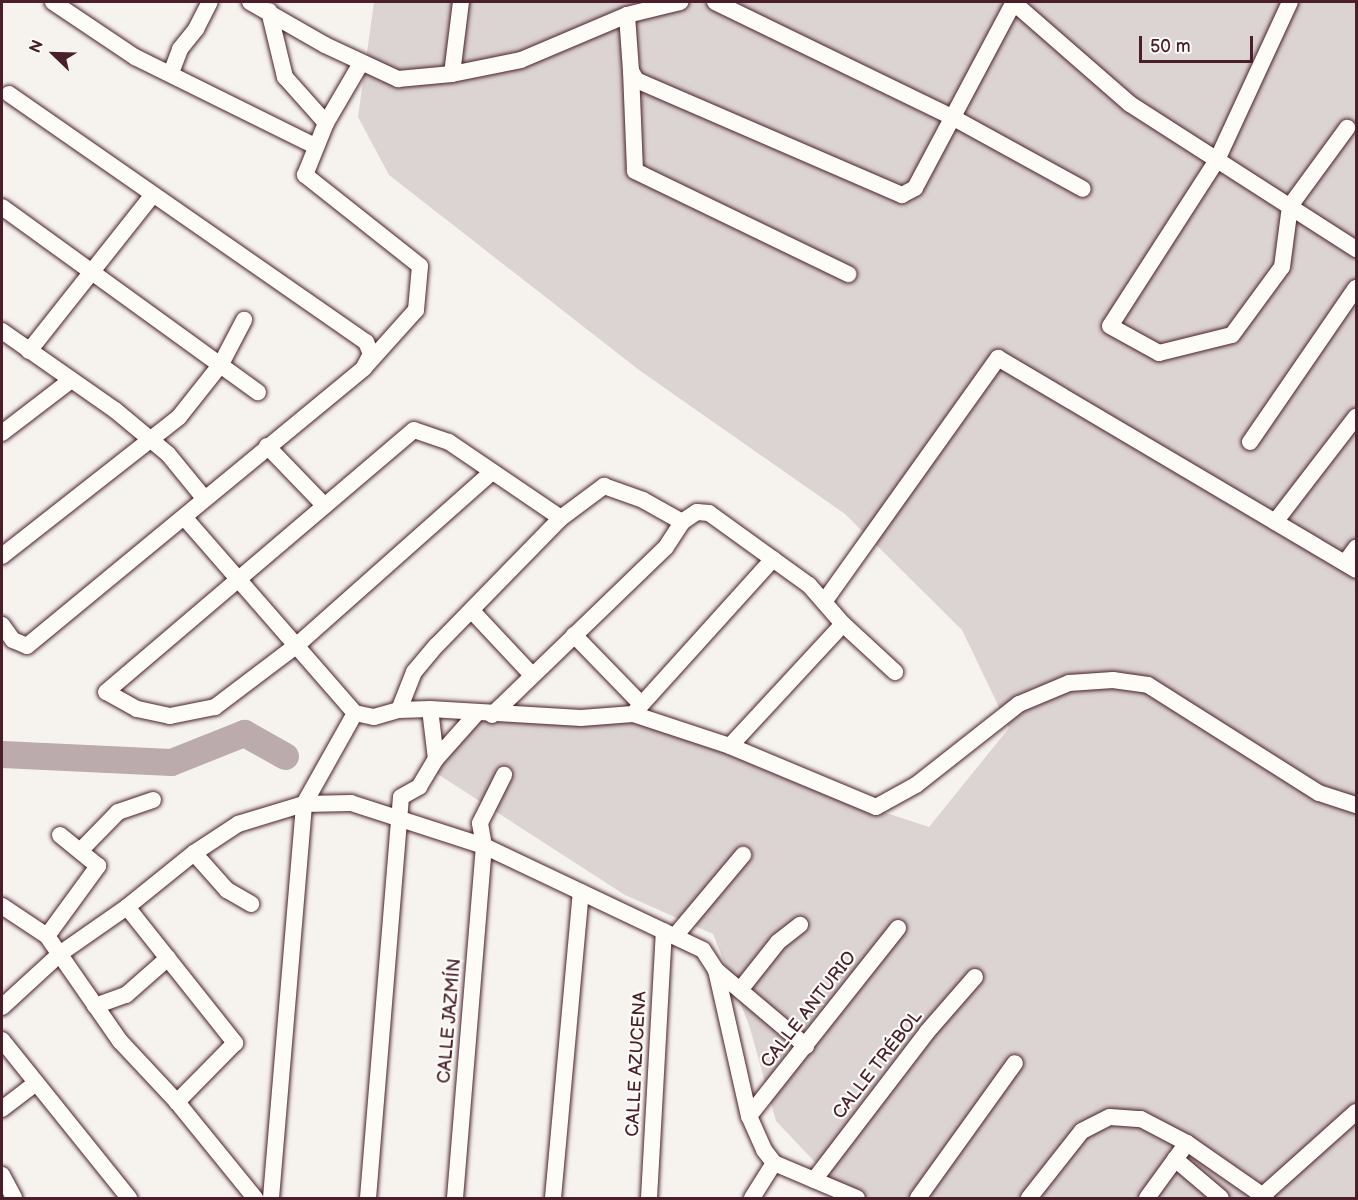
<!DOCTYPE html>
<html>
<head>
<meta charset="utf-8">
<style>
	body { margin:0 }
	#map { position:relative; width:1358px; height:1200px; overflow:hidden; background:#f6f3ef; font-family:"Balsamiq Sans",sans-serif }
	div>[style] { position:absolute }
	.green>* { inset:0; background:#dcd4d2 }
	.river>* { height:27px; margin:-13.5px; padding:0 13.5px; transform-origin:13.5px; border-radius:13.5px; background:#bbabac }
	.roads { filter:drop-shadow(0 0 2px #4a1f2b) drop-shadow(0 0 2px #4a1f2b) }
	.street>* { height:16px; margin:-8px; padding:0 8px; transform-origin:8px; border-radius:8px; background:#fdfcf7 }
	span { translate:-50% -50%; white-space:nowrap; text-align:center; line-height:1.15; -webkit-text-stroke:4.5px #fdfcf7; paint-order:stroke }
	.street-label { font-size:18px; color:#4a1f2b }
	.frame { position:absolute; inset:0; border:3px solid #4a1f2b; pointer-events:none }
	.north { position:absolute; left:24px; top:24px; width:60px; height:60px; -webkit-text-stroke:4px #fdfcf7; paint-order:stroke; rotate:293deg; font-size:16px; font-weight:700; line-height:24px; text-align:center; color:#4a1f2b }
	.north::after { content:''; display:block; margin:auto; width:21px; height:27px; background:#4a1f2b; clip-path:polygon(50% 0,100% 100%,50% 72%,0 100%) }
	.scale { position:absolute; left:1139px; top:36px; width:114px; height:27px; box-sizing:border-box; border:3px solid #4a1f2b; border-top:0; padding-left:8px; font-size:18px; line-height:21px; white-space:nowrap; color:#4a1f2b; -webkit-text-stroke:4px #fdfcf7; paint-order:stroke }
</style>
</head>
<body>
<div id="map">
	<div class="green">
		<div style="clip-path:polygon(374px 2px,1356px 2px,1356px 1198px,842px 1198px,829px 1177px,776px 1121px,749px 1025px,713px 934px,625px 895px,436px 773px,490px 707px,637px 716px,801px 785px,929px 827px,1009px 728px,962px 630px,845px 514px,639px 370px,389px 175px,358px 117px)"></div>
	</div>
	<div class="river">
		<div style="left:2px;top:754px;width:169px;rotate:2.7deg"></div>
		<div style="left:171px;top:762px;width:79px;rotate:-21.7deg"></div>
		<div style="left:244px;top:733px;width:47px;rotate:29.3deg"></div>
	</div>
	<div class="roads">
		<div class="street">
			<div style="left:53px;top:2px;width:99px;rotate:33.9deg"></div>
			<div style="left:135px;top:57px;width:201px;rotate:26.3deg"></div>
			<div style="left:250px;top:2px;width:86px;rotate:29.8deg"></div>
			<div style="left:325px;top:45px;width:81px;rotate:25deg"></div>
			<div style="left:398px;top:79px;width:54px;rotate:-5.3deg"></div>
			<div style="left:452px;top:74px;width:70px;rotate:-11.5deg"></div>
			<div style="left:521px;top:60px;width:115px;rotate:-23deg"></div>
			<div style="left:627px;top:15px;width:55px;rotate:-13.8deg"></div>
			<div style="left:715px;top:2px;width:263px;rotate:25.9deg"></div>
			<div style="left:952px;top:117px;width:149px;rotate:28.8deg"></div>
			<div style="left:1013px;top:2px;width:155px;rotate:41.1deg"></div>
			<div style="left:1130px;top:104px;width:269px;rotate:32.7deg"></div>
			<div style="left:1290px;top:2px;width:174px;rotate:114.8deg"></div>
			<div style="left:1217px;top:160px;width:197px;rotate:122.8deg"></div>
			<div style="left:1110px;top:326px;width:56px;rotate:28.9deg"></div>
			<div style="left:1159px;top:353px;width:75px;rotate:-13.9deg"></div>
			<div style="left:1232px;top:335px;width:84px;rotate:-53.7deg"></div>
			<div style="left:1282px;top:267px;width:62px;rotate:-82.5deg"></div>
			<div style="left:1290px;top:206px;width:97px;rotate:-53.8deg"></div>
			<div style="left:627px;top:15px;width:56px;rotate:85.9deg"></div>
			<div style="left:631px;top:71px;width:10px;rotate:61deg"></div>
			<div style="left:636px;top:80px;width:290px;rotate:23.4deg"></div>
			<div style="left:902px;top:195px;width:15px;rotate:-28deg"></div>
			<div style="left:915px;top:188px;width:211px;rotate:-62deg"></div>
			<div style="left:631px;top:71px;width:100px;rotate:87.7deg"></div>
			<div style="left:635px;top:171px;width:237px;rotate:25.8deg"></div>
			<div style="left:171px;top:73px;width:26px;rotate:-69deg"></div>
			<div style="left:180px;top:49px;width:26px;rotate:-51deg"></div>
			<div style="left:196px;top:29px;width:30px;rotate:-63deg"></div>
			<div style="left:452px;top:74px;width:73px;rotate:-82.9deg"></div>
			<div style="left:9px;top:94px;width:435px;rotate:34.8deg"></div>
			<div style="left:366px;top:342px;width:13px;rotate:67deg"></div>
			<div style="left:371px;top:354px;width:15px;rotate:118deg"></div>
			<div style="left:326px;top:123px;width:69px;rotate:-59.7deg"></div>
			<div style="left:2px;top:207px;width:316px;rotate:35.9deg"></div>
			<div style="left:2px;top:331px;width:138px;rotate:35deg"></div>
			<div style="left:115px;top:410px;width:69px;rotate:39.7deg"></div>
			<div style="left:168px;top:454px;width:57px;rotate:50.7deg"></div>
			<div style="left:29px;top:351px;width:198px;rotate:-51.6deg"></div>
			<div style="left:2px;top:433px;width:87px;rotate:-37.5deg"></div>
			<div style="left:1250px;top:442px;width:187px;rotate:-55.5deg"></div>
			<div style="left:267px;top:446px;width:83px;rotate:46deg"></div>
			<div style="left:492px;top:472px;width:261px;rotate:138.4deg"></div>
			<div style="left:297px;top:645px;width:103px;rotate:142.9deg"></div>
			<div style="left:215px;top:707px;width:46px;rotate:168.7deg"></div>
			<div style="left:170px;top:716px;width:34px;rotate:-168deg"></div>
			<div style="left:137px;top:709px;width:35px;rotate:-151deg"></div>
			<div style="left:106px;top:692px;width:404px;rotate:-40.4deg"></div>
			<div style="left:414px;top:430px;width:37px;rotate:19deg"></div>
			<div style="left:449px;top:442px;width:135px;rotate:34.2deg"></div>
			<div style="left:184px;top:517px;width:260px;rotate:48.9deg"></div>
			<div style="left:355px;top:713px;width:19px;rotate:12deg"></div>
			<div style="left:374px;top:717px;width:26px;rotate:-16deg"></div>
			<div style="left:399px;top:710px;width:31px;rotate:-2deg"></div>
			<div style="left:430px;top:709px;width:151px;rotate:3.4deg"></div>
			<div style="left:581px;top:718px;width:52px;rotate:-4.4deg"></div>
			<div style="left:633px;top:714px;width:102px;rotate:18.3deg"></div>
			<div style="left:730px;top:746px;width:158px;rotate:22.7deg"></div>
			<div style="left:876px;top:807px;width:46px;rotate:-28.8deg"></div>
			<div style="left:916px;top:785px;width:131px;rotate:-38.2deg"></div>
			<div style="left:1019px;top:704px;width:54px;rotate:-22.8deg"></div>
			<div style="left:1069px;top:683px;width:44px;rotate:-3.9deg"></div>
			<div style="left:1113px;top:680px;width:35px;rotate:8deg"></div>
			<div style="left:1148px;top:685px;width:202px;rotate:32.3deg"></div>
			<div style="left:1319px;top:793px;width:39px;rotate:18deg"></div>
			<div style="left:1275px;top:522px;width:133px;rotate:-52.4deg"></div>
			<div style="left:2px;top:556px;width:225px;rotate:-38.1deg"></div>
			<div style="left:179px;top:417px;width:68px;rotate:-51.6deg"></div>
			<div style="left:221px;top:364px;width:50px;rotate:-62.4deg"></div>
			<div style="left:1345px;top:563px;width:19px;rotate:-54deg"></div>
			<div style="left:824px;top:602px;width:300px;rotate:-54.5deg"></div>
			<div style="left:998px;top:358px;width:416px;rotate:30.6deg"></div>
			<div style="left:472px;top:611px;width:88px;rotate:46.8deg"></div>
			<div style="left:2px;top:625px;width:19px;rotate:54deg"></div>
			<div style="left:13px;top:640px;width:15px;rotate:23deg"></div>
			<div style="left:27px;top:646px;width:437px;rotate:-39.5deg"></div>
			<div style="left:364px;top:368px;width:78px;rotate:-48.1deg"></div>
			<div style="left:416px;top:310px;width:44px;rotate:-84.8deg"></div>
			<div style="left:420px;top:266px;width:147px;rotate:-141.6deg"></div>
			<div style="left:305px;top:175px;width:56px;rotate:-68deg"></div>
			<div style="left:326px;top:123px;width:62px;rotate:-131.7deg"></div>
			<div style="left:285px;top:77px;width:68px;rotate:-103.6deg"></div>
			<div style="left:574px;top:635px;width:96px;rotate:45.8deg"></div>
			<div style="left:430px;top:709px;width:50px;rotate:83.2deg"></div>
			<div style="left:399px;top:710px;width:41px;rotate:-68.5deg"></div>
			<div style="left:414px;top:672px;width:35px;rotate:-50deg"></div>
			<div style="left:437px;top:645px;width:177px;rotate:-45.7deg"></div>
			<div style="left:561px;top:518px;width:54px;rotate:-36.7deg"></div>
			<div style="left:604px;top:486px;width:41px;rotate:19.7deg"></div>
			<div style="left:643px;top:500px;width:45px;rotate:29.4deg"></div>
			<div style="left:633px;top:714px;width:209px;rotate:-47.9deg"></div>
			<div style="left:492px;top:715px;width:242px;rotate:-44deg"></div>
			<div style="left:666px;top:547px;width:30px;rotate:-57deg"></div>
			<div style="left:682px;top:522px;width:18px;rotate:-34deg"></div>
			<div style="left:697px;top:512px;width:12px;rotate:5deg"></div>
			<div style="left:709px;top:513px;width:123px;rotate:35.8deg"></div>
			<div style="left:809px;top:585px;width:52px;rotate:48.9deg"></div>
			<div style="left:843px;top:624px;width:71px;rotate:42.7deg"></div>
			<div style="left:730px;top:746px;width:166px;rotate:-47.2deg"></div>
			<div style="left:80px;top:851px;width:54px;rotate:-45.7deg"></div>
			<div style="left:118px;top:812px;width:37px;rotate:-19deg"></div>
			<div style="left:194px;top:853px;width:50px;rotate:48.3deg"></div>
			<div style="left:227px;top:890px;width:28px;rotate:30deg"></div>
			<div style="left:2px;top:906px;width:54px;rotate:33.7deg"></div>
			<div style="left:47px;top:936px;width:128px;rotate:55.2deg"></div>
			<div style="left:120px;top:1041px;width:83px;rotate:46.9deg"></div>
			<div style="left:177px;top:1102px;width:124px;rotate:50.9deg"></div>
			<div style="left:127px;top:907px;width:174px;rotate:51.5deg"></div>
			<div style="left:235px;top:1043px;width:83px;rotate:134.5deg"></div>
			<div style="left:47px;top:936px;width:87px;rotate:-53.9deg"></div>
			<div style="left:98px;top:866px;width:49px;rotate:-140.8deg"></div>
			<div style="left:675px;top:936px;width:106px;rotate:-50deg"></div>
			<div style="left:716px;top:970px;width:118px;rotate:40.2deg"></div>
			<div style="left:740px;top:990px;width:61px;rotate:-51.6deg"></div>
			<div style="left:778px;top:942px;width:28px;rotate:-38deg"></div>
			<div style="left:95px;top:1006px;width:33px;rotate:-20deg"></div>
			<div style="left:126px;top:995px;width:56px;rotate:-41.4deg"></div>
			<div style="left:2px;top:1007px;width:80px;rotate:-42.5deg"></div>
			<div style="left:61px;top:953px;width:80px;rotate:-34.9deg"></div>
			<div style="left:127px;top:907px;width:86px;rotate:-38.9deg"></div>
			<div style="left:194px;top:853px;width:53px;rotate:-33.4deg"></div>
			<div style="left:238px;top:824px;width:69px;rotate:-16.9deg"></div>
			<div style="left:304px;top:804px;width:47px;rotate:-1.2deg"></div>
			<div style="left:351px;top:803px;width:140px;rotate:17.9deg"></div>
			<div style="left:484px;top:846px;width:242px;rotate:25.4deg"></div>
			<div style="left:703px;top:950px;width:24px;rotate:57deg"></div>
			<div style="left:716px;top:970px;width:150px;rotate:77.3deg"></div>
			<div style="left:749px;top:1116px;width:37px;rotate:66deg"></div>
			<div style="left:764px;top:1150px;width:16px;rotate:52deg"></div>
			<div style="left:774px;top:1163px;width:90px;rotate:22.9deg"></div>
			<div style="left:2px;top:1040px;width:203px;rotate:51.2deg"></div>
			<div style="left:2px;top:1109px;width:43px;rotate:-37.4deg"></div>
			<div style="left:749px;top:1116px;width:240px;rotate:-51.6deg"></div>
			<div style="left:1175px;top:1159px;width:60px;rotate:40.3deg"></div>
			<div style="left:2px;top:1175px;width:26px;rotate:62deg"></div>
			<div style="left:814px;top:1180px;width:186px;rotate:-52.6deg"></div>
			<div style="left:927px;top:1032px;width:73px;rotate:-48.9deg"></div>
			<div style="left:1262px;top:1196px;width:126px;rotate:-41.8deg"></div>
			<div style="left:271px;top:1198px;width:395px;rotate:-85.2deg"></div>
			<div style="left:304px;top:804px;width:104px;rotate:-60.7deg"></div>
			<div style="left:368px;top:1198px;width:402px;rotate:-85.3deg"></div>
			<div style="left:401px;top:797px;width:21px;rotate:-29deg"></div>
			<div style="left:419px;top:787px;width:33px;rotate:-59deg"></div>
			<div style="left:436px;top:759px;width:62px;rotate:-48.3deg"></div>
			<div style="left:455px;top:1198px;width:353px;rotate:-85.3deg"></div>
			<div style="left:484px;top:846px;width:23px;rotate:-100deg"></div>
			<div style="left:480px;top:823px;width:54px;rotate:-63.4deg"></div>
			<div style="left:553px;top:1198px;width:307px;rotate:-84.8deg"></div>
			<div style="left:649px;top:1198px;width:267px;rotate:-86.8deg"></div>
			<div style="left:752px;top:1198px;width:41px;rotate:-57.8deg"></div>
			<div style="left:918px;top:1198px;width:166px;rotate:-54.3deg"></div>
			<div style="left:1029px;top:1198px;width:85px;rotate:-51.7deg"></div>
			<div style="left:1082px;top:1131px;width:31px;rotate:-27deg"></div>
			<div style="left:1110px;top:1117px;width:31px;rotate:4deg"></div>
			<div style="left:1141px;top:1119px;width:52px;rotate:27.6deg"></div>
			<div style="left:1187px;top:1143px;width:96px;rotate:34.8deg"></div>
			<div style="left:1147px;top:1198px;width:68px;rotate:-54deg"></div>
		</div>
	</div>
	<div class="street-label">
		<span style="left:809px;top:1010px;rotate:-52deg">CALLE ANTURIO</span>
		<span style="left:450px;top:1021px;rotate:-85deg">CALLE JAZMÍN</span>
		<span style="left:637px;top:1064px;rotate:-87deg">CALLE AZUCENA</span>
		<span style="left:878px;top:1065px;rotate:-52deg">CALLE TRÉBOL</span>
	</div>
	<div class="frame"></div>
	<div class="north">N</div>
	<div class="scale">50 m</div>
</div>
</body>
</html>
